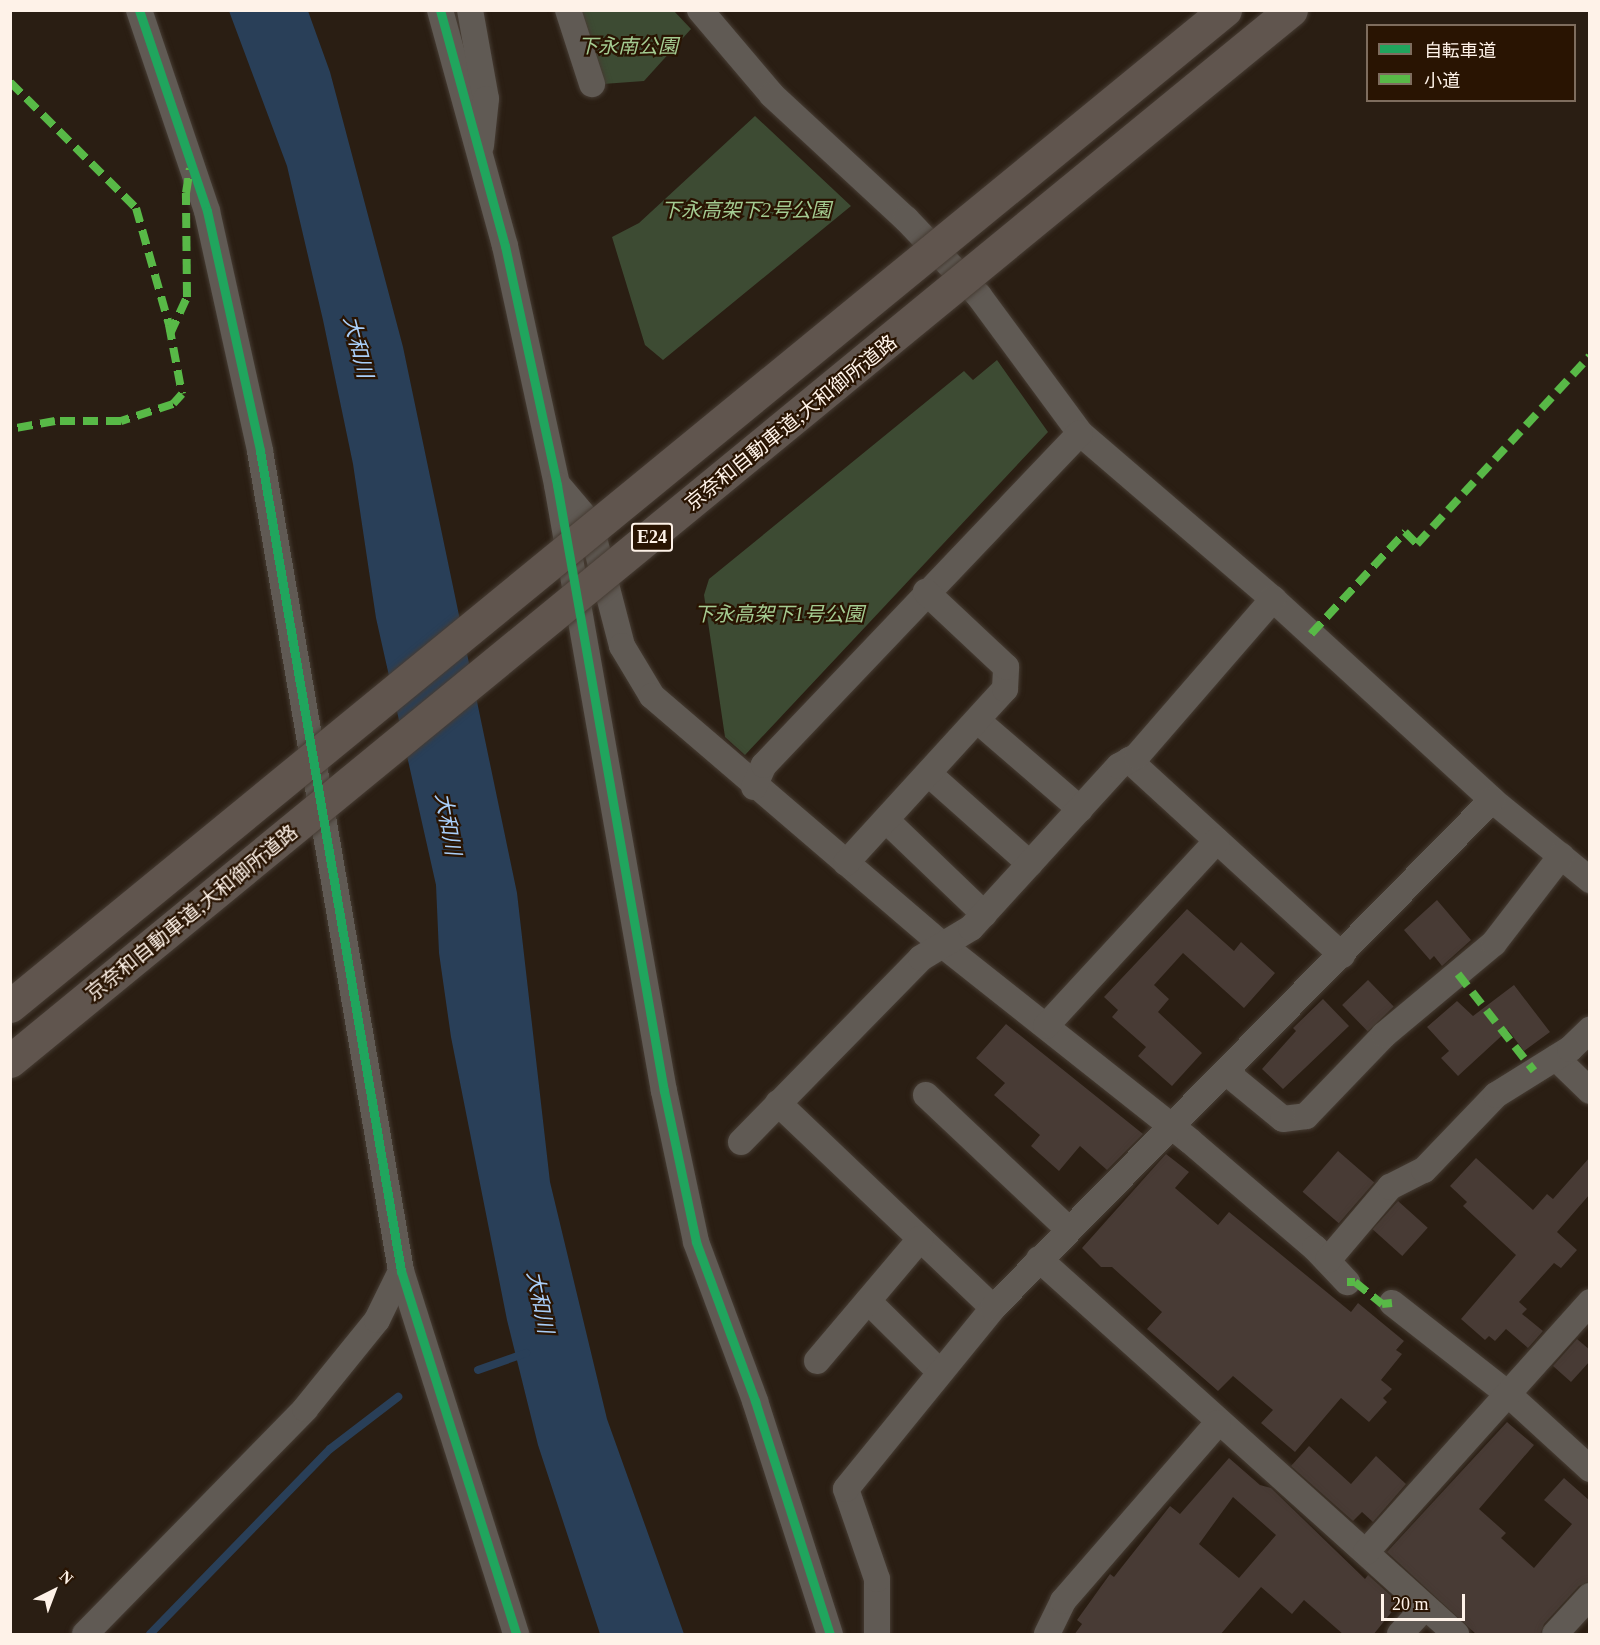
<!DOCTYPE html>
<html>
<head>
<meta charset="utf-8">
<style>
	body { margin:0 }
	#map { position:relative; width:1600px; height:1645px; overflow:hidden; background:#2a1e13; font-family:"Times New Roman","Noto Sans JP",serif }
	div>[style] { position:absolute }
	.green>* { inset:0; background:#3d4b33 }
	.water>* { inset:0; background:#293f58 }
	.stream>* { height:8px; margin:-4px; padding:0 4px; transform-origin:4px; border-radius:4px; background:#293f58 }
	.building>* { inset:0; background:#483b35; transform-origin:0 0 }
	.roads { filter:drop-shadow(0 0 2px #463c33) drop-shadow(0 0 2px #463c33) }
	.minor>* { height:26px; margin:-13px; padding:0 13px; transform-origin:13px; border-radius:13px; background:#605a54 }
	.bridges { filter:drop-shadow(0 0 2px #463c33) drop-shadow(0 0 2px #463c33) }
	.motorway-bridge>* { height:33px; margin:-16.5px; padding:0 16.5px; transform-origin:16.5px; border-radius:16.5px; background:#60554e }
	.quiet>* { height:8px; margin-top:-4px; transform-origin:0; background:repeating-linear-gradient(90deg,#58b947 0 15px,transparent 0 23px) }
	.cycleway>* { height:9px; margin:-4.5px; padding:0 4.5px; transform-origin:4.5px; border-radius:4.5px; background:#20a55d }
	span { translate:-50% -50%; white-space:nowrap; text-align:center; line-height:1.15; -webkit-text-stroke:4.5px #291402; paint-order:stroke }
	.shield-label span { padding:2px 4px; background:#291402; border:2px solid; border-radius:4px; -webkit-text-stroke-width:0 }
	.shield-label { font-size:18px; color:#fef2e8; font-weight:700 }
	.park-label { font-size:20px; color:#a4cc92; font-style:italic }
	.street-label { font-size:20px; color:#fef2e8 }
	.water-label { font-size:21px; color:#aacff9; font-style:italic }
	.frame { position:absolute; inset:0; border:12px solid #fef2e8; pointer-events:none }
	.legend { position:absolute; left:1366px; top:24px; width:210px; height:78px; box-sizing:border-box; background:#291402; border:2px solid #7e6d5e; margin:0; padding:8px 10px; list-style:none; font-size:18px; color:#fef2e8 }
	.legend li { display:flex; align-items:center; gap:12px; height:30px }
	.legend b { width:30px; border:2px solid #7e6d5e }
	.north { position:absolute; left:24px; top:1561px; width:60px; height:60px; -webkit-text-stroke:4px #291402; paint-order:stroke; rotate:42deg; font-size:16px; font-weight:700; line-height:24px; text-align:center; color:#fef2e8 }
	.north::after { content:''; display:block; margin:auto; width:21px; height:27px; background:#fef2e8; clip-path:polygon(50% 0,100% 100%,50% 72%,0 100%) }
	.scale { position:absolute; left:1381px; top:1594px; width:84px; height:27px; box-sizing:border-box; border:3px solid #fef2e8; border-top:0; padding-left:8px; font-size:18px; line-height:21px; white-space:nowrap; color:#fef2e8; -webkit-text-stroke:4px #291402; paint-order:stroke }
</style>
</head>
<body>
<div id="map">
	<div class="green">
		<div style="clip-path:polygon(580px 11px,674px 11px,691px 29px,644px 81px,603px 84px)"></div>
		<div style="clip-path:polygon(755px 116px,851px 206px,663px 360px,645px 345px,612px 237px,639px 223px)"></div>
		<div style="clip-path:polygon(997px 360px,1048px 432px,745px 755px,725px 737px,704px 595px,709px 579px,964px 371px,973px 380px)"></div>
	</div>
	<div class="water">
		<div style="clip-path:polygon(229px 11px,308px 11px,330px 72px,403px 347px,517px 893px,550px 1182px,607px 1419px,684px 1634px,600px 1634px,538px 1445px,507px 1320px,451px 1037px,439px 953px,436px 885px,376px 618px,353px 464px,323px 320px,287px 166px)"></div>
	</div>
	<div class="stream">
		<div style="left:478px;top:1370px;width:51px;rotate:-19.5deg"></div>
		<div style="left:150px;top:1634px;width:258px;rotate:-45.8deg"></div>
		<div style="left:330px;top:1449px;width:86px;rotate:-37.4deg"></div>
	</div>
	<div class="building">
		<div style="clip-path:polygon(1437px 900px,1471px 940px,1442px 966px,1434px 956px,1430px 960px,1404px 930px)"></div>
		<div style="clip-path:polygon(1187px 909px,1234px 951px,1241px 942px,1275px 973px,1244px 1008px,1183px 953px,1154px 985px,1169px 999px,1158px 1012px,1202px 1053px,1172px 1086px,1138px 1056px,1146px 1047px,1112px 1017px,1118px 1010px,1104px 997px)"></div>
		<div style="left:1368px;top:980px;width:37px;height:36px;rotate:46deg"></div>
		<div style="clip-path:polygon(1514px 985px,1550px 1032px,1524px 1051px,1508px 1030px,1458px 1076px,1441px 1058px,1449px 1051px,1427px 1027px,1457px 1001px,1473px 1016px)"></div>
		<div style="clip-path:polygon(1323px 999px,1349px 1026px,1283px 1089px,1262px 1069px,1296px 1031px,1293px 1028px)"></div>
		<div style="clip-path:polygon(1006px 1024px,1143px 1134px,1107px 1170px,1080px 1146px,1059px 1171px,1031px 1146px,1040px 1135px,994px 1095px,1005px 1083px,976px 1058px)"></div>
		<div style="left:1338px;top:1151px;width:48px;height:54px;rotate:41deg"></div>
		<div style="clip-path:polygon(1166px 1154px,1189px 1172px,1175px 1188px,1218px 1225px,1229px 1212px,1351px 1312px,1358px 1303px,1404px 1341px,1396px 1350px,1402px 1354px,1381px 1380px,1392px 1389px,1383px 1398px,1387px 1402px,1369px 1422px,1341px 1398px,1295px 1452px,1261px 1423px,1273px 1410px,1233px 1376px,1218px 1391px,1147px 1329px,1162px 1312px,1112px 1267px,1101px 1267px,1082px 1248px)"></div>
		<div style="clip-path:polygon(1590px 1157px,1590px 1194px,1557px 1232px,1577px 1250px,1561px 1268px,1554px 1263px,1519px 1302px,1527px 1309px,1522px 1314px,1543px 1331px,1528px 1348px,1506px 1329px,1495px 1341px,1489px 1336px,1485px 1340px,1461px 1319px,1516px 1255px,1463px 1206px,1467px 1202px,1450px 1186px,1476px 1158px,1533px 1210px,1547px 1194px,1553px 1199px)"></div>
		<div style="left:1398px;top:1201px;width:40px;height:38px;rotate:42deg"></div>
		<div style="clip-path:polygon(1577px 1339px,1590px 1350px,1590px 1361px,1571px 1382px,1553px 1366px)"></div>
		<div style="clip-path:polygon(1507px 1422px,1534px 1445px,1479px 1509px,1506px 1533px,1501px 1538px,1534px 1568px,1572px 1524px,1544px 1500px,1564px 1478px,1590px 1501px,1590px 1581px,1579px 1586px,1544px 1624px,1540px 1635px,1477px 1635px,1387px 1552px)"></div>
		<div style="clip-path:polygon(1309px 1446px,1351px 1484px,1376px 1456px,1406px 1484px,1373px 1522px,1362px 1512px,1353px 1521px,1291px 1466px)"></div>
		<div style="clip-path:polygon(evenodd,1229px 1458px,1260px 1485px,1271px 1488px,1365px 1579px,1368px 1575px,1399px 1603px,1373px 1635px,1344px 1635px,1304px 1600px,1292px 1614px,1261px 1587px,1220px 1635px,1074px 1635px,1082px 1624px,1077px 1620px,1110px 1574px,1114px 1577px,1170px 1506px,1180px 1514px,1229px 1458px,1233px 1497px,1276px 1535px,1239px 1578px,1199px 1544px,1233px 1497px)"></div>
	</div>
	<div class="roads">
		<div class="minor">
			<div style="left:139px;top:10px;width:212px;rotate:71.3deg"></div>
			<div style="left:207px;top:211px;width:246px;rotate:77.5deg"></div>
			<div style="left:260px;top:451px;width:832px;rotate:80.24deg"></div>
			<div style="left:401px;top:1271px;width:381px;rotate:72.4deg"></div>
			<div style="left:440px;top:10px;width:245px;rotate:74.6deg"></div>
			<div style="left:505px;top:246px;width:245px;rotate:77.7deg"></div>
			<div style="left:557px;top:485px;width:615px;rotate:79.99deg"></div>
			<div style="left:664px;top:1091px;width:154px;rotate:78deg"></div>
			<div style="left:696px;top:1242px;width:170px;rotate:69.6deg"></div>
			<div style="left:755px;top:1401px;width:245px;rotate:72.2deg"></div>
			<div style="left:470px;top:10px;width:90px;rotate:79.8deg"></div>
			<div style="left:486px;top:99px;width:47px;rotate:96.1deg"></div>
			<div style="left:568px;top:10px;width:78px;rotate:72deg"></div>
			<div style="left:700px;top:10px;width:111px;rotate:49.7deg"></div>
			<div style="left:772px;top:95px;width:183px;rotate:42.8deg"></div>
			<div style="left:906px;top:219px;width:106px;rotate:46.5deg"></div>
			<div style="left:979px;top:296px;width:170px;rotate:53.6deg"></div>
			<div style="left:1080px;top:433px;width:255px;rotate:40.7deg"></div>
			<div style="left:1273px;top:599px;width:297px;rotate:42.5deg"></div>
			<div style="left:1492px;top:800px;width:127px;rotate:39.2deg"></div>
			<div style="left:558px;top:485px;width:50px;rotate:49.9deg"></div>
			<div style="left:590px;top:523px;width:127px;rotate:75.4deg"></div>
			<div style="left:622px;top:646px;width:58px;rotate:59deg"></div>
			<div style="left:652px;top:696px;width:384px;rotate:40.6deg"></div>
			<div style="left:944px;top:946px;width:314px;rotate:38.4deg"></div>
			<div style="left:1190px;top:1141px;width:165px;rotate:40.6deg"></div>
			<div style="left:1315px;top:1248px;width:47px;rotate:46.7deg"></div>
			<div style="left:978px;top:721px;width:135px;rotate:40.8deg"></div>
			<div style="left:1129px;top:760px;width:289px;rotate:42.5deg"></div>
			<div style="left:929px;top:774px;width:135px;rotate:41.7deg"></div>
			<div style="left:754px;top:787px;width:24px;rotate:-66deg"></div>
			<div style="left:764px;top:765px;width:458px;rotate:-46.4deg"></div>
			<div style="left:886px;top:820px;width:136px;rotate:43.8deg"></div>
			<div style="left:846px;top:863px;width:236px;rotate:-47.6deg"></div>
			<div style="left:1005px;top:689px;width:22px;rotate:-87deg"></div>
			<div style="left:1006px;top:667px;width:110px;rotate:-136.8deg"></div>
			<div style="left:1046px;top:1026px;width:252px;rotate:-47.3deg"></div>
			<div style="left:1556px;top:1058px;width:47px;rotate:44.1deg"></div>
			<div style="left:1227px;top:1073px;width:72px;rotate:39.4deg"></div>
			<div style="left:1283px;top:1119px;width:23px;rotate:-7deg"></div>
			<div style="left:1306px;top:1116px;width:112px;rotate:-46.1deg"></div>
			<div style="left:1384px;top:1035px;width:143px;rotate:-39.9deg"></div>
			<div style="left:1494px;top:943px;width:110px;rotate:-52.4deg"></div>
			<div style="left:926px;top:1095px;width:195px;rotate:43.3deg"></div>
			<div style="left:778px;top:1103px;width:297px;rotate:43.6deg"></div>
			<div style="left:741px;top:1142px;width:257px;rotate:-45.6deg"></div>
			<div style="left:921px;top:958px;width:58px;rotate:-31deg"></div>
			<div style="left:971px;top:928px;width:219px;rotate:-47.6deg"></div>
			<div style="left:1119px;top:766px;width:21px;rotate:-29deg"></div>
			<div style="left:1137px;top:756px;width:208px;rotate:-49.1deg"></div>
			<div style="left:1039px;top:1259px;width:561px;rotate:41.96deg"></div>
			<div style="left:1328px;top:1260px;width:96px;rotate:-49.7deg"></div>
			<div style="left:1390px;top:1187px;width:38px;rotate:-27deg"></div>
			<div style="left:1424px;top:1170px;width:104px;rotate:-46.2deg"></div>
			<div style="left:1496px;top:1095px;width:87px;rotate:-31.9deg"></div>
			<div style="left:1570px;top:1049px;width:28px;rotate:-44deg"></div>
			<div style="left:868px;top:1301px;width:101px;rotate:44.6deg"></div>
			<div style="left:1392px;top:1303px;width:147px;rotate:38.1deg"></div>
			<div style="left:1508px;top:1394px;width:111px;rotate:42.4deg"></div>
			<div style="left:817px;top:1361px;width:160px;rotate:-49.8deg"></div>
			<div style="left:1366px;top:1552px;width:336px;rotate:-48.1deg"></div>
			<div style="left:85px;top:1634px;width:315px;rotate:-45.6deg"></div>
			<div style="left:305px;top:1409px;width:114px;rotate:-51deg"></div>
			<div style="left:377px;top:1320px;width:55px;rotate:-63.9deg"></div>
			<div style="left:877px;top:1634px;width:55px;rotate:-90deg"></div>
			<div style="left:877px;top:1579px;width:95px;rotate:-109deg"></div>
			<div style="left:846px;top:1489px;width:233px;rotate:-50.9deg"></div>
			<div style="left:993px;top:1308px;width:712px;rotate:-45.51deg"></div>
			<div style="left:1047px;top:1634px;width:37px;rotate:-64deg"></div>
			<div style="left:1063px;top:1601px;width:236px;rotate:-49deg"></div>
			<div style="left:1400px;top:1634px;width:37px;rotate:-47deg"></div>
			<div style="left:1555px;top:1634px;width:52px;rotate:-47.4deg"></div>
		</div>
	</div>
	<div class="bridges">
		<div class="motorway-bridge">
			<div style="left:10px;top:1006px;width:1571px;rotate:-39.34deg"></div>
			<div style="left:10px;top:1061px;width:1657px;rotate:-39.37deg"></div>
		</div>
	</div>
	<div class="quiet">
		<div style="left:10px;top:82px;width:178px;rotate:45deg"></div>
		<div style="left:136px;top:208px;width:122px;rotate:74.2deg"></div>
		<div style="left:169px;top:325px;width:70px;rotate:79.3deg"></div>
		<div style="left:182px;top:394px;width:13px;rotate:132deg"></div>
		<div style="left:173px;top:404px;width:55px;rotate:161.9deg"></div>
		<div style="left:121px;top:421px;width:66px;rotate:180deg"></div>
		<div style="left:55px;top:421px;width:46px;rotate:169.9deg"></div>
		<div style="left:170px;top:334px;width:41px;rotate:-65.3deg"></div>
		<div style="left:187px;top:297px;width:104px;rotate:-90.6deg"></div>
		<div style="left:186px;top:193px;width:25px;rotate:-81deg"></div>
		<div style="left:1311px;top:634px;width:139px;rotate:-47.3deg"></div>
		<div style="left:1405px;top:532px;width:17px;rotate:45deg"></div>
		<div style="left:1417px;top:544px;width:255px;rotate:-47.4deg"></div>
		<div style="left:1458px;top:974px;width:123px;rotate:51.9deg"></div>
		<div style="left:1347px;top:1282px;width:8px"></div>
		<div style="left:1355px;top:1282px;width:35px;rotate:39deg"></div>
		<div style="left:1382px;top:1304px;width:10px;rotate:-6deg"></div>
	</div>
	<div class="cycleway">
		<div style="left:139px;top:10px;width:212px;rotate:71.3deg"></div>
		<div style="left:207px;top:211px;width:246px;rotate:77.5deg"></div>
		<div style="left:260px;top:451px;width:832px;rotate:80.24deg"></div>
		<div style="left:401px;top:1271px;width:381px;rotate:72.4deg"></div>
		<div style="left:440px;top:10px;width:245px;rotate:74.6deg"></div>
		<div style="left:505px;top:246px;width:245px;rotate:77.7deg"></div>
		<div style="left:557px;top:485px;width:615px;rotate:79.99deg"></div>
		<div style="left:664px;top:1091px;width:154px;rotate:78deg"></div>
		<div style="left:696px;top:1242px;width:170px;rotate:69.6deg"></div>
		<div style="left:755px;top:1401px;width:245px;rotate:72.2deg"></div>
	</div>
	<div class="shield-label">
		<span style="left:652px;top:537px">E24</span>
	</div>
	<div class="park-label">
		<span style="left:628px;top:46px">下永南公園</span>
		<span style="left:746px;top:210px">下永高架下2号公園</span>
		<span style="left:779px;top:614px">下永高架下1号公園</span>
	</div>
	<div class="street-label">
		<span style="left:791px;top:423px;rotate:-39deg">京奈和自動車道;大和御所道路</span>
		<span style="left:192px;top:913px;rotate:-39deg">京奈和自動車道;大和御所道路</span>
	</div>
	<div class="water-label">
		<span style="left:358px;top:347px;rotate:76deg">大和川</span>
		<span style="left:448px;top:824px;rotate:80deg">大和川</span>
		<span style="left:540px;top:1302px;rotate:79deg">大和川</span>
	</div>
	<div class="frame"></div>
	<ul class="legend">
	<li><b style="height:8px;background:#20a55d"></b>自転車道</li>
	<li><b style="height:8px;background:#58b947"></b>小道</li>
	</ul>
	<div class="north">N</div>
	<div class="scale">20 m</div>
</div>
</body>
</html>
